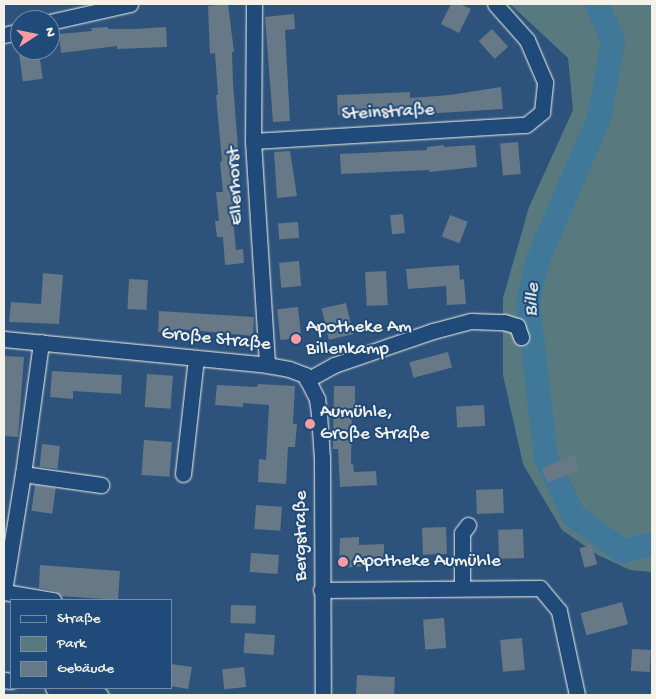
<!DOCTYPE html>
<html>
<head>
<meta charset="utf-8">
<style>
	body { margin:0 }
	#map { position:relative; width:656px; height:699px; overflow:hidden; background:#2d537d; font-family:"Gochi Hand",sans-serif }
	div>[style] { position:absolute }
	.green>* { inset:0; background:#587a7f }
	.river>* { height:24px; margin:-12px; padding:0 12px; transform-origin:12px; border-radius:12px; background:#3f7899 }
	.building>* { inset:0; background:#677887; transform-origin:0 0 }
	.roads { filter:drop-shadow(0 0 1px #f4f1e8) drop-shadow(0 0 1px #f4f1e8) }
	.minor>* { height:15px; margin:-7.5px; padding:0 7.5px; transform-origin:7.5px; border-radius:7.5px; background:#1f4a7a }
	.dots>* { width:14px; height:14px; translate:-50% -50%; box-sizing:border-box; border:2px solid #1f4a7a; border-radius:50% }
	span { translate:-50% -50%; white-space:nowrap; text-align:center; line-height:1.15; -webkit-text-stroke:4px #1f4a7a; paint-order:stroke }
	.street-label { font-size:19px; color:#f4f1e8 }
	.poi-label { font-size:19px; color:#f4f1e8 }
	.left { translate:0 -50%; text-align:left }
	.water-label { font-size:20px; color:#d9dfdc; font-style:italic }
	.frame { position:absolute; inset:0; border:5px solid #f4f1e8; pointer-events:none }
	.legend { position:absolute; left:10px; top:599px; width:162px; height:90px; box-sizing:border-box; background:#1f4a7a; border:1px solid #748da6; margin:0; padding:6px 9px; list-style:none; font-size:15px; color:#f4f1e8 }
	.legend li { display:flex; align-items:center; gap:10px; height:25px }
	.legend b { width:25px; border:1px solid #748da6 }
	.north { position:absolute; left:10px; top:10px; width:50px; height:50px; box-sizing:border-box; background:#1f4a7a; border:1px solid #748da6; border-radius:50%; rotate:79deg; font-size:14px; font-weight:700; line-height:20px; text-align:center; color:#f4f1e8 }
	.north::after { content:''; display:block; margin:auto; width:18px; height:22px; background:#ff9aa2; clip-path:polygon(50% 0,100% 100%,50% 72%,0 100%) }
</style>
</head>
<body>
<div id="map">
	<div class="green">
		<div style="clip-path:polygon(510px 4px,652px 4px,652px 572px,630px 570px,598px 555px,562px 530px,523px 464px,503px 375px,503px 298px,529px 207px,573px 110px,568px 58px)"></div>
	</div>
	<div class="river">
		<div style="left:597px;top:4px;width:41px;rotate:67.2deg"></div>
		<div style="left:613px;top:42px;width:77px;rotate:100.4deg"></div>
		<div style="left:599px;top:118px;width:157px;rotate:113.3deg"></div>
		<div style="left:537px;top:262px;width:42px;rotate:102.4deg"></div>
		<div style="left:528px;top:303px;width:156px;rotate:83.4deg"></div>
		<div style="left:546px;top:458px;width:64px;rotate:64.2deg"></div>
		<div style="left:574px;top:516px;width:59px;rotate:36.1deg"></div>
		<div style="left:622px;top:551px;width:31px;rotate:-13deg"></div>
	</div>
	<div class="building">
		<div style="clip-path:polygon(228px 4px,234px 52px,232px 52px,233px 83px,240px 175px,236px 176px,238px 207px,232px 207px,236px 250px,243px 249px,244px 263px,225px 265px,223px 237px,217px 237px,215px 221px,219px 221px,216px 192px,223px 192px,220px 162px,222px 161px,216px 95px,218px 95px,215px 53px,210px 54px,208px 6px)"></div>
		<div style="clip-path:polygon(451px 4px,460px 4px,471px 9px,459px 33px,441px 24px)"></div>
		<div style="clip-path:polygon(294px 14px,295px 29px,285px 30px,290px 121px,273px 122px,265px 17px)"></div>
		<div style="clip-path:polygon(108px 27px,108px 29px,134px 29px,166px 27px,167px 47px,117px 49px,117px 46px,61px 53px,59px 34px,92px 31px,91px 28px)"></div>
		<div style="left:492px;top:29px;width:24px;height:18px;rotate:48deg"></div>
		<div style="left:39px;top:52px;width:27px;height:20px;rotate:82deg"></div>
		<div style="clip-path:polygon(501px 87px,503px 109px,423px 114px,423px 111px,338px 115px,337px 95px,410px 92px,410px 98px,450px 95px)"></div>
		<div style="left:518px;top:142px;width:32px;height:18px;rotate:85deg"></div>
		<div style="clip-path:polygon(444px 145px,444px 147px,475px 145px,477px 167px,429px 172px,429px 170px,341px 174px,340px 154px,427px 150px,427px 147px)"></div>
		<div style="clip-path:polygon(290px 151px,297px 196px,277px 198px,274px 152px)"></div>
		<div style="left:403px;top:214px;width:19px;height:13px;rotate:84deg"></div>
		<div style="left:450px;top:215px;width:19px;height:23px;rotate:21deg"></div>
		<div style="left:298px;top:222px;width:16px;height:20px;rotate:86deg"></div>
		<div style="left:299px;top:261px;width:25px;height:20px;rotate:85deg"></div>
		<div style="clip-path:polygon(459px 265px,460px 280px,464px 279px,466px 304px,447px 305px,446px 286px,408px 289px,406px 269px)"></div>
		<div style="left:386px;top:271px;width:34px;height:21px;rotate:87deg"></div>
		<div style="clip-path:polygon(43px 273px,63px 275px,59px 324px,9px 322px,11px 302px,41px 304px)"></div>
		<div style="left:129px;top:279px;width:19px;height:30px;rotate:3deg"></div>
		<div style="left:346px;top:303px;width:32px;height:25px;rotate:77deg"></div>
		<div style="left:298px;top:307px;width:31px;height:21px;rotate:84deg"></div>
		<div style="clip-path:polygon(159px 311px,254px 317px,253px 336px,179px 329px,179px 333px,158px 332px)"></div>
		<div style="left:448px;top:352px;width:16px;height:40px;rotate:75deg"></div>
		<div style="clip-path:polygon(4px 356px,24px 357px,18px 437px,4px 436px)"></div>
		<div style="clip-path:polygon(52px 371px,122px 375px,121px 394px,73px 391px,73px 399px,50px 397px)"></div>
		<div style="left:147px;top:374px;width:26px;height:33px;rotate:4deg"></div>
		<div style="clip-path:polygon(258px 384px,295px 386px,293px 424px,297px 424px,295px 447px,288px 447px,286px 484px,258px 482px,259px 459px,266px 460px,269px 405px,243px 403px,243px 407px,215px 405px,217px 385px,257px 387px)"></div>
		<div style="clip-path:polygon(334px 386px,355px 386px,355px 410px,352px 410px,351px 464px,353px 464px,354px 472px,376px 471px,377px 485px,340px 487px,338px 449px,333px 449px)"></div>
		<div style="left:484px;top:405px;width:21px;height:28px;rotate:87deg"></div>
		<div style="left:144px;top:440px;width:28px;height:35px;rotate:4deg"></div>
		<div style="left:42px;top:444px;width:18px;height:23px;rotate:6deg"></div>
		<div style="left:574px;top:455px;width:16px;height:35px;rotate:68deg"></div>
		<div style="left:35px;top:485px;width:21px;height:26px;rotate:8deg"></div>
		<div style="left:503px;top:489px;width:24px;height:27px;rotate:88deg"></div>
		<div style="left:256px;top:505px;width:26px;height:24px;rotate:4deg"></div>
		<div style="left:446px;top:527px;width:27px;height:24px;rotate:88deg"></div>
		<div style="left:523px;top:529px;width:29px;height:25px;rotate:88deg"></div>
		<div style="clip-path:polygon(359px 537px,359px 545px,384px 544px,384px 565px,339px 568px,340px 538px)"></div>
		<div style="left:592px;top:545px;width:20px;height:13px;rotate:75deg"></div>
		<div style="left:251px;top:553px;width:28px;height:19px;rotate:4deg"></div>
		<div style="clip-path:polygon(40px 565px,120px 571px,118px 600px,61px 596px,55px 591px,39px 588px)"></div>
		<div style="left:622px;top:602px;width:23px;height:43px;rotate:75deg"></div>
		<div style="left:231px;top:605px;width:25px;height:18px;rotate:2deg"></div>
		<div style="left:444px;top:618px;width:30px;height:21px;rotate:86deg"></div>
		<div style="left:245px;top:633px;width:30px;height:20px;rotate:4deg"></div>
		<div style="left:522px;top:638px;width:32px;height:22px;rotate:85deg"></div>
		<div style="left:632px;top:649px;width:19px;height:22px;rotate:3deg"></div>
		<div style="clip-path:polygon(171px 664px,192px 667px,188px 689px,171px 686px)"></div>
		<div style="left:244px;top:667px;width:20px;height:22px;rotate:84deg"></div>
		<div style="left:357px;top:675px;width:38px;height:20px;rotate:3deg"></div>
	</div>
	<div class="roads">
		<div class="minor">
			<div style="left:254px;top:4px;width:137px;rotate:90.4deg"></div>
			<div style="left:253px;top:141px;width:224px;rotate:86.4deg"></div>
			<div style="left:50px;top:22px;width:82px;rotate:-12.7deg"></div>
			<div style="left:4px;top:35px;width:16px;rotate:-14deg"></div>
			<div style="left:253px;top:141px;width:273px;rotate:-3.4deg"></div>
			<div style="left:526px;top:125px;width:21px;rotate:-39deg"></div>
			<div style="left:542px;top:112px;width:30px;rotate:-84deg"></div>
			<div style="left:545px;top:82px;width:46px;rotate:-113.2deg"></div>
			<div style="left:527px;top:40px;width:48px;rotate:-131.6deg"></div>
			<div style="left:4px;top:339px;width:264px;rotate:5.6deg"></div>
			<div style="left:267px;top:365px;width:22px;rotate:10deg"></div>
			<div style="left:289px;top:369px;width:17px;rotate:21deg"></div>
			<div style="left:305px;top:375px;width:27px;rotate:63deg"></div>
			<div style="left:317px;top:399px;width:15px;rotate:82deg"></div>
			<div style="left:319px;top:414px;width:44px;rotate:86.1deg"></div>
			<div style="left:322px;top:458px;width:237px;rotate:89.8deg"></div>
			<div style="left:307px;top:380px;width:31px;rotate:-29deg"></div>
			<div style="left:334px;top:365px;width:105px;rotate:-19deg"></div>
			<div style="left:433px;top:331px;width:39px;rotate:-15deg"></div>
			<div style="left:471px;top:321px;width:33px;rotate:2deg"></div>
			<div style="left:504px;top:322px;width:14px;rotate:17deg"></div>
			<div style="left:517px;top:326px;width:12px;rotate:70deg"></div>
			<div style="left:23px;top:474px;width:79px;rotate:8deg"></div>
			<div style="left:183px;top:474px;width:116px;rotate:-83.6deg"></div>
			<div style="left:462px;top:587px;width:54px;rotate:-90deg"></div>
			<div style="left:462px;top:533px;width:10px;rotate:-53deg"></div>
			<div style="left:321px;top:590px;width:219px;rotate:-0.5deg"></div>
			<div style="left:540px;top:588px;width:30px;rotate:50deg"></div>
			<div style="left:559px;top:611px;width:86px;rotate:77.9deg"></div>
			<div style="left:4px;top:591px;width:119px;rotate:-80.8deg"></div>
			<div style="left:23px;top:474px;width:133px;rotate:-82.2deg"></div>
			<div style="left:4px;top:592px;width:50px;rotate:9.3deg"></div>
			<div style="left:4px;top:680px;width:7px;rotate:8deg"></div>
			<div style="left:53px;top:688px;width:48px;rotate:8.5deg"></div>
		</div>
	</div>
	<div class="dots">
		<div style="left:296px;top:339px;background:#ff9aa2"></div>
		<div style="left:310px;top:424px;background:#ff9aa2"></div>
		<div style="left:343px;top:562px;background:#ff9aa2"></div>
	</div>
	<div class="street-label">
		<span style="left:388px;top:113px;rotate:-3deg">Steinstraße</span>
		<span style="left:236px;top:186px;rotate:-93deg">Ellerhorst</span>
		<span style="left:216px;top:340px;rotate:6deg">Große Straße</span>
		<span style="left:302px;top:536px;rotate:-90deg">Bergstraße</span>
	</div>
	<div class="poi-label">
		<span class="left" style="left:306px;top:339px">Apotheke Am<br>Billenkamp</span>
		<span class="left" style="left:320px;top:424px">Aumühle,<br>Große Straße</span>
		<span class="left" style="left:353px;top:562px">Apotheke Aumühle</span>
	</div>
	<div class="water-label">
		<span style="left:533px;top:300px;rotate:-86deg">Bille</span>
	</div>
	<div class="frame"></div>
	<ul class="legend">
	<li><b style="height:6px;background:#1f4a7a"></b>Straße</li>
	<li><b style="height:14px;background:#587a7f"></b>Park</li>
	<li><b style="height:14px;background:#677887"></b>Gebäude</li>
	</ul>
	<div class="north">N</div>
</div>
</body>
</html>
